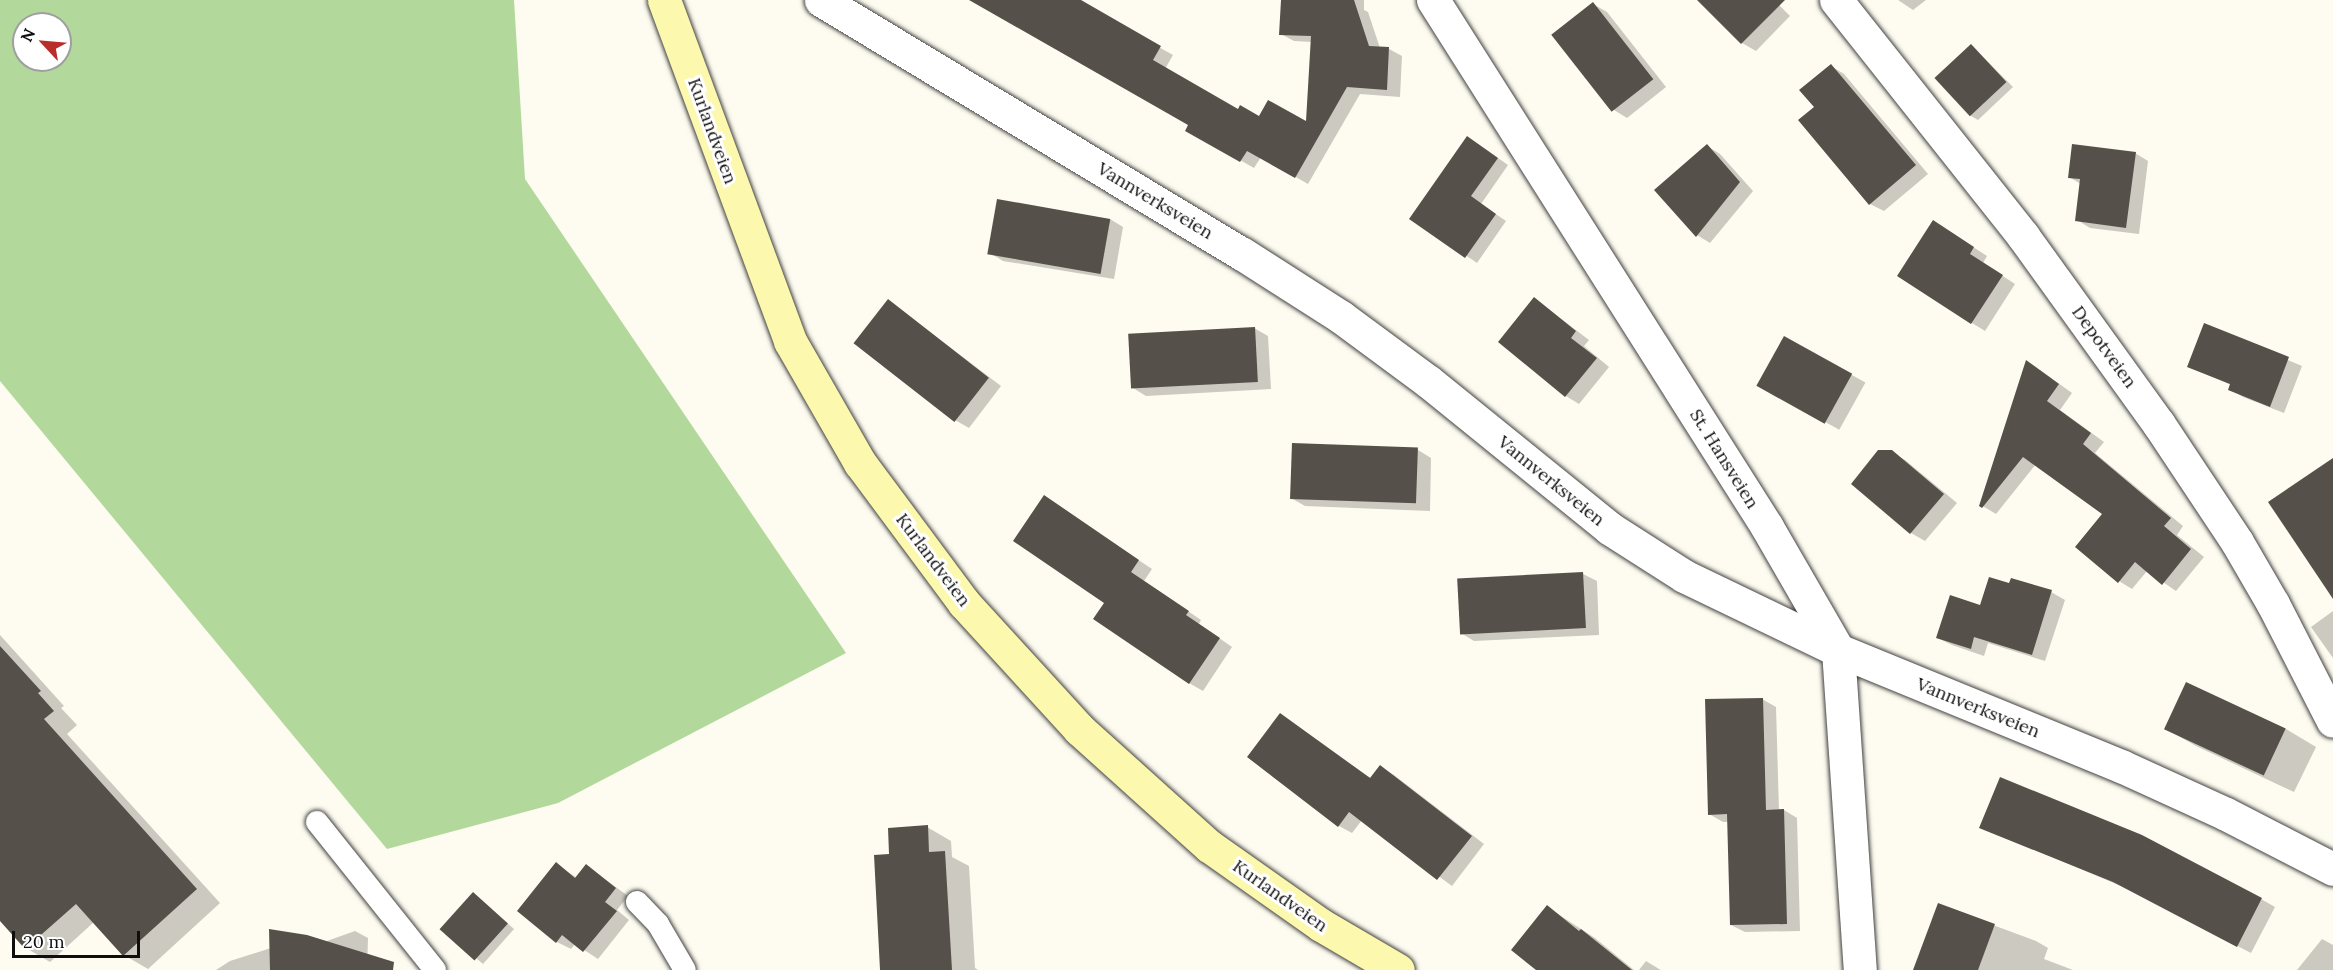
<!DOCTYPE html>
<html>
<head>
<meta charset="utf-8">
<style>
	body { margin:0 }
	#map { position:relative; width:2333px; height:970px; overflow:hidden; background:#fefcf0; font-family:Lora,serif }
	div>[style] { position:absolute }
	.forest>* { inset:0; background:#b2d89b }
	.shadow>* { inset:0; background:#0003; transform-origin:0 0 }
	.building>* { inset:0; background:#56504b; transform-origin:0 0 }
	.roads { filter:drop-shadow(0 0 2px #414141) drop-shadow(0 0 2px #414141) }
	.lane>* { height:22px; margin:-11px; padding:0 11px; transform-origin:11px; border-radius:11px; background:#fff }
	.street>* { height:33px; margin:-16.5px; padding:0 16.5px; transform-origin:16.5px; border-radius:16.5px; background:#fff }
	.secondary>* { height:33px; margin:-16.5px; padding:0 16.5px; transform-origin:16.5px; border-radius:16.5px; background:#fcf8ae }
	span { translate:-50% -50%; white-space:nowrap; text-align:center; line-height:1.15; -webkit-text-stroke:6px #fff; paint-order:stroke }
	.street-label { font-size:18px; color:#0e0e0e }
	.north { position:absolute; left:12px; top:12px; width:60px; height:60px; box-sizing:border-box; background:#fff; border:2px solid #9f9f9f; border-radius:50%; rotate:296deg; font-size:16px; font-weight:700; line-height:24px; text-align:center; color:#0e0e0e }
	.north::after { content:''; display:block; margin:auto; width:21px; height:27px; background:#b92d2b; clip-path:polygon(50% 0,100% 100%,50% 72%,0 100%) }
	.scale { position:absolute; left:12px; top:931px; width:128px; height:27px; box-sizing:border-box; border:3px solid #0e0e0e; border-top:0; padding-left:8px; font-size:18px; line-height:21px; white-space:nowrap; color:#0e0e0e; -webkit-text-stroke:4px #fff; paint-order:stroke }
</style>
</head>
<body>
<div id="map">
	<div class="forest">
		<div style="clip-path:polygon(evenodd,0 0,514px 0,525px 179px,846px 653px,558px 803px,387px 849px,0 381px,0 0,24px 24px,60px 24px,60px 60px,24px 60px,24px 24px)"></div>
	</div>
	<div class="shadow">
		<div style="clip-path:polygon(1074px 0,1173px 55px,1165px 69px,1239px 111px,1259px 118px,1307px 124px,1312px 42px,1294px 41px,1281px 34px,1283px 0,1364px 0,1364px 10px,1368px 12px,1380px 48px,1389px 49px,1402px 56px,1400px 97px,1360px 94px,1308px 184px,1261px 157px,1254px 168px,1187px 130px,1190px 124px)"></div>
		<div style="clip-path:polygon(1699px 0,1774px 0,1790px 16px,1756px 51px,1742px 43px)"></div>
		<div style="clip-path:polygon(1898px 0,1926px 0,1913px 10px)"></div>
		<div style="clip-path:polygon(1593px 4px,1607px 12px,1666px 87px,1627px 118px,1614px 110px)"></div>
		<div style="clip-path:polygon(1972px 46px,2013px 87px,1978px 120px,1971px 116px)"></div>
		<div style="clip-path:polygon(1831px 66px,1844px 74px,1928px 174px,1884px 211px,1870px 204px,1816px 107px)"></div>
		<div style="clip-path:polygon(1478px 144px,1508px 165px,1481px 204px,1506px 221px,1477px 263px,1411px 218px)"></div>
		<div style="clip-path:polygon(1707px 146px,1720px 154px,1753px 191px,1710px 243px,1697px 235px)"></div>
		<div style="clip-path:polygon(2135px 153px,2148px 161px,2139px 234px,2090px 228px,2077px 220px,2081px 184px,2069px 177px)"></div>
		<div style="clip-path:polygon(1110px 219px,1123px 227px,1114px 279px,1003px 261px,990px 253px)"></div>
		<div style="clip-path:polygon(1947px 230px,1987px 256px,1983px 263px,2015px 284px,1985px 331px,1972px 323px)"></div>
		<div style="clip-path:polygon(1535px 299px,1589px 340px,1584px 346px,1609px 367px,1579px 404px,1566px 396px,1500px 342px)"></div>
		<div style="clip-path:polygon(889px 301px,1001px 386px,969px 428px,955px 420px)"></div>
		<div style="clip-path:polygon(2205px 325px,2302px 366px,2284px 413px,2243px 397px,2230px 389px,2231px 385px,2188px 366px)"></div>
		<div style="clip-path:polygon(1254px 328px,1268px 336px,1271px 389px,1146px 396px,1133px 388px)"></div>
		<div style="left:1785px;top:338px;width:92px;height:54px;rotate:29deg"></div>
		<div style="clip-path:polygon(2040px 370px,2072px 393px,2060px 410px,2104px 442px,2095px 453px,2183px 526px,2177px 535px,2204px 557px,2176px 591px,2147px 571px,2132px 589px,2119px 581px,2104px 514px,2036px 464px,1996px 514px,1981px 505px)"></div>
		<div style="clip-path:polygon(1418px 450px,1431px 458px,1430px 511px,1305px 506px,1291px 498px)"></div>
		<div style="clip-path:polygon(1891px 452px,1905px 460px,1957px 503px,1925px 541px,1911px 533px,1853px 484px)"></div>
		<div style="clip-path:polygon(1044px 497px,1152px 569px,1144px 581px,1201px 620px,1199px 624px,1232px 647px,1203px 691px,1189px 683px,1106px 603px)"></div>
		<div style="clip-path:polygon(1583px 574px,1597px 581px,1599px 635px,1474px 641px,1461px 633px)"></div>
		<div style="clip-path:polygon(2051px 592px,2065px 600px,2045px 661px,1988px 643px,1984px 656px,1952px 645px,1938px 638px,1981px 607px)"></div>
		<div style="clip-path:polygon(2333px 611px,2333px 658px,2311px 627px)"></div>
		<div style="clip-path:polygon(0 635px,64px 706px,61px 708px,77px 725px,67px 734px,220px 903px,148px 969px,124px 955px,94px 922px,50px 962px,26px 948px,0 919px)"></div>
		<div style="clip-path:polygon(2187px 684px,2286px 729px,2316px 747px,2294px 792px,2196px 746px,2166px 729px)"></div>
		<div style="clip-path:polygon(1762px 699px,1776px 707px,1779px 811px,1784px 810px,1797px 818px,1800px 931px,1745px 932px,1731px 925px,1729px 822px,1723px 822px,1709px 814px)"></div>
		<div style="clip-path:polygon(1280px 715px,1372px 779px,1380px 767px,1394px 775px,1484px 844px,1452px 886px,1362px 820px,1352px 833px,1339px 826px,1249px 757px)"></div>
		<div style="clip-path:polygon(927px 827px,951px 841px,952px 857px,969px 866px,975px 968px,978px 970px,882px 970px,891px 855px)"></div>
		<div style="clip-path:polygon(1981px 827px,2261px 899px,2275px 907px,2251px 953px,2128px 889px)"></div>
		<div style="clip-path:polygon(556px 864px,577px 878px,587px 866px,628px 896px,617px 910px,629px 920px,598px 959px,575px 944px,571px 949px,557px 942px,519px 910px)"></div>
		<div style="clip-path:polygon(479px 898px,514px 929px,483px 964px,442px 929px)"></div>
		<div style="clip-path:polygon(1939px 905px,2036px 941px,2048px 948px,2044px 959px,2073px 970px,1915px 970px)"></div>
		<div style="clip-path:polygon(1547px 907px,1595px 938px,1634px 970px,1539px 970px)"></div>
		<div style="clip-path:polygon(355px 931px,368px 938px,367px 970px,216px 970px,230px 961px,271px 948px,324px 942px)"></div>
		<div style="clip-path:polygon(2322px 939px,2333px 945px,2333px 970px,2297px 970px)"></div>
		<div style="clip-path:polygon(1646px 961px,1659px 969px,1661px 970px,1639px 970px)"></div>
	</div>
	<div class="building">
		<div style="clip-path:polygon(969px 0,1081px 0,1161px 46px,1153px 60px,1238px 109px,1240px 105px,1259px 116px,1268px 100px,1306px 121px,1311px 36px,1279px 35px,1281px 0,1354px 0,1369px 46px,1389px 47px,1387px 90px,1347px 87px,1295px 178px,1247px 151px,1240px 162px,1185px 131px,1188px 125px)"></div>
		<div style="clip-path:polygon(1697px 0,1785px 0,1741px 44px)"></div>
		<div style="left:1593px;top:2px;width:98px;height:53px;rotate:52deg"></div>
		<div style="left:1971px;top:44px;width:52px;height:50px;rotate:47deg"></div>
		<div style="clip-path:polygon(1831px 64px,1916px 165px,1869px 205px,1798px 120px,1814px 107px,1799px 90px)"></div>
		<div style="clip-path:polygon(1467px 136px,1498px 158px,1471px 196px,1496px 214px,1465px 258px,1409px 219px)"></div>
		<div style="clip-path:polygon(1707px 144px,1740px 182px,1696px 237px,1654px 190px)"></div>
		<div style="clip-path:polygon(2072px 144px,2136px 152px,2126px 228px,2075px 221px,2080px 179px,2068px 178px)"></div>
		<div style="left:997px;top:199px;width:115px;height:56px;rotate:10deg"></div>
		<div style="clip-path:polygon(1933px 220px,1974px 247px,1970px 254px,2003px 275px,1971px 324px,1897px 276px)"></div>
		<div style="clip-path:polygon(1534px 297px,1576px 331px,1571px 338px,1597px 358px,1565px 397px,1498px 342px)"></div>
		<div style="left:888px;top:299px;width:128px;height:56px;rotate:38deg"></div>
		<div style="clip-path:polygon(2204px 323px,2289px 357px,2270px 407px,2228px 390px,2230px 384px,2187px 367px)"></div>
		<div style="left:1255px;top:327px;width:55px;height:127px;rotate:87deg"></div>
		<div style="left:1784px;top:336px;width:78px;height:57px;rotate:29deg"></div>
		<div style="clip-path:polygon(2026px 360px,2059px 384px,2047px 401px,2091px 433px,2083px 444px,2171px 518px,2164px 526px,2191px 549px,2162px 585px,2135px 562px,2118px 583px,2075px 547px,2102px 514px,2023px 457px,1982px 508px,1979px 506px)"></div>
		<div style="left:1292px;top:443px;width:126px;height:56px;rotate:2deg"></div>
		<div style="clip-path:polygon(1878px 450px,1892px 450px,1944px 494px,1910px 534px,1851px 484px)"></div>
		<div style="clip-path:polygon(2333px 458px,2333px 599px,2268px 502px)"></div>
		<div style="clip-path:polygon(1044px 495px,1139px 560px,1131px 572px,1189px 611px,1186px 615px,1220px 638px,1189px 684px,1093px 619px,1104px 603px,1013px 541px)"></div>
		<div style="left:1583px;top:572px;width:56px;height:126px;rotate:87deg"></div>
		<div style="clip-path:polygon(1989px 577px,2009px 583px,2011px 578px,2052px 590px,2032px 655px,1974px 637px,1971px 649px,1936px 638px,1950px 595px,1980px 605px)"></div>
		<div style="clip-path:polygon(0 646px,41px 691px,38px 693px,54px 711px,44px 719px,197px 889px,123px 956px,76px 904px,25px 949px,0 921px)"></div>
		<div style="left:2186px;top:682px;width:110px;height:52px;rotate:25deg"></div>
		<div style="clip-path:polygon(1763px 698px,1766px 810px,1784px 809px,1787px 924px,1730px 925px,1727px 814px,1708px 815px,1705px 699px)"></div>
		<div style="clip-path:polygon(1280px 713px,1370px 778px,1380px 765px,1472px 836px,1437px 880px,1349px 812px,1338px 827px,1247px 757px)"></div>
		<div style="clip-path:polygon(2000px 777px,2142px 835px,2262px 898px,2237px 947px,2113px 882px,1979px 828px)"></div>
		<div style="clip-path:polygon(928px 825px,929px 852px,945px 851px,952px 970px,880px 970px,874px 855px,889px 854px,888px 828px)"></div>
		<div style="clip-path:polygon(556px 862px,575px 878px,586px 864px,616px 888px,605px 902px,617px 911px,583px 952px,562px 935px,556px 943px,517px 911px)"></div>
		<div style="left:473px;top:892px;width:47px;height:50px;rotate:42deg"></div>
		<div style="clip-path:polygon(1938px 903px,1995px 924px,1978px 970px,1913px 970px)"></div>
		<div style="clip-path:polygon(1547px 905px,1579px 931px,1581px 929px,1632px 970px,1536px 970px,1511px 950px)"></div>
		<div style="clip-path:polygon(269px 929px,307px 935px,394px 962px,393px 970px,270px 970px)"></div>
	</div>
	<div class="roads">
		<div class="lane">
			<div style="left:317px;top:822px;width:189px;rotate:51.4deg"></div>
			<div style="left:637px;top:902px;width:30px;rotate:46deg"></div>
			<div style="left:658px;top:924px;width:53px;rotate:59.6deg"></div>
		</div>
		<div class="street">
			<div style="left:821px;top:0;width:490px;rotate:31.1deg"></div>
			<div style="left:1241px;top:253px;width:119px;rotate:32.6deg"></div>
			<div style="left:1341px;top:317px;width:109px;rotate:36.5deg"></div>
			<div style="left:1429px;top:382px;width:232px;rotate:39deg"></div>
			<div style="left:1609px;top:528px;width:89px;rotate:32.6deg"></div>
			<div style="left:1684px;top:576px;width:171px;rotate:25.7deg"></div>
			<div style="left:1838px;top:650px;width:306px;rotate:22.3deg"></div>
			<div style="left:2121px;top:766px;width:115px;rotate:24.6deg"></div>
			<div style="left:2226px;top:814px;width:120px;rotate:27.2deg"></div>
			<div style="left:1433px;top:0;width:624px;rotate:57.63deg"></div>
			<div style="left:1767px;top:527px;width:142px;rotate:60deg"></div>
			<div style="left:1838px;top:650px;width:321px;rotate:86.1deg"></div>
			<div style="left:1836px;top:0;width:301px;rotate:51.6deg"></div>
			<div style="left:2023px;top:236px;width:231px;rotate:54.2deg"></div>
			<div style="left:2158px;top:423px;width:143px;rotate:56.4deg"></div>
			<div style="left:2237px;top:542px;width:72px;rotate:59.9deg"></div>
			<div style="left:2273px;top:604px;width:131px;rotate:62.9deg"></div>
		</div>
		<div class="secondary">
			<div style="left:664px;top:0;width:364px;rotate:69.7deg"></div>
			<div style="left:790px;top:341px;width:141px;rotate:60.2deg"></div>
			<div style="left:860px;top:463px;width:174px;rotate:53.4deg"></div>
			<div style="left:964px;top:603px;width:171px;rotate:47.6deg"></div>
			<div style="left:1079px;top:729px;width:175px;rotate:42deg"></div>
			<div style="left:1209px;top:846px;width:137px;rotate:35.2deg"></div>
			<div style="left:1321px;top:925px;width:89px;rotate:30.3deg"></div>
		</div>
	</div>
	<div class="street-label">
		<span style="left:712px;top:131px;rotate:70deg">Kurlandveien</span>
		<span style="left:1155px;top:201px;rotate:31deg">Vannverksveien</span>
		<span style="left:2104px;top:347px;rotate:54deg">Depotveien</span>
		<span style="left:1724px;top:459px;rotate:58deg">St. Hansveien</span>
		<span style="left:1551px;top:481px;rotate:39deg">Vannverksveien</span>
		<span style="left:933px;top:560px;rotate:53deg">Kurlandveien</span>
		<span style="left:1978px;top:708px;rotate:22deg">Vannverksveien</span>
		<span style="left:1280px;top:896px;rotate:35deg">Kurlandveien</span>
	</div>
	<div class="north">N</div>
	<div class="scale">20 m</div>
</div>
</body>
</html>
